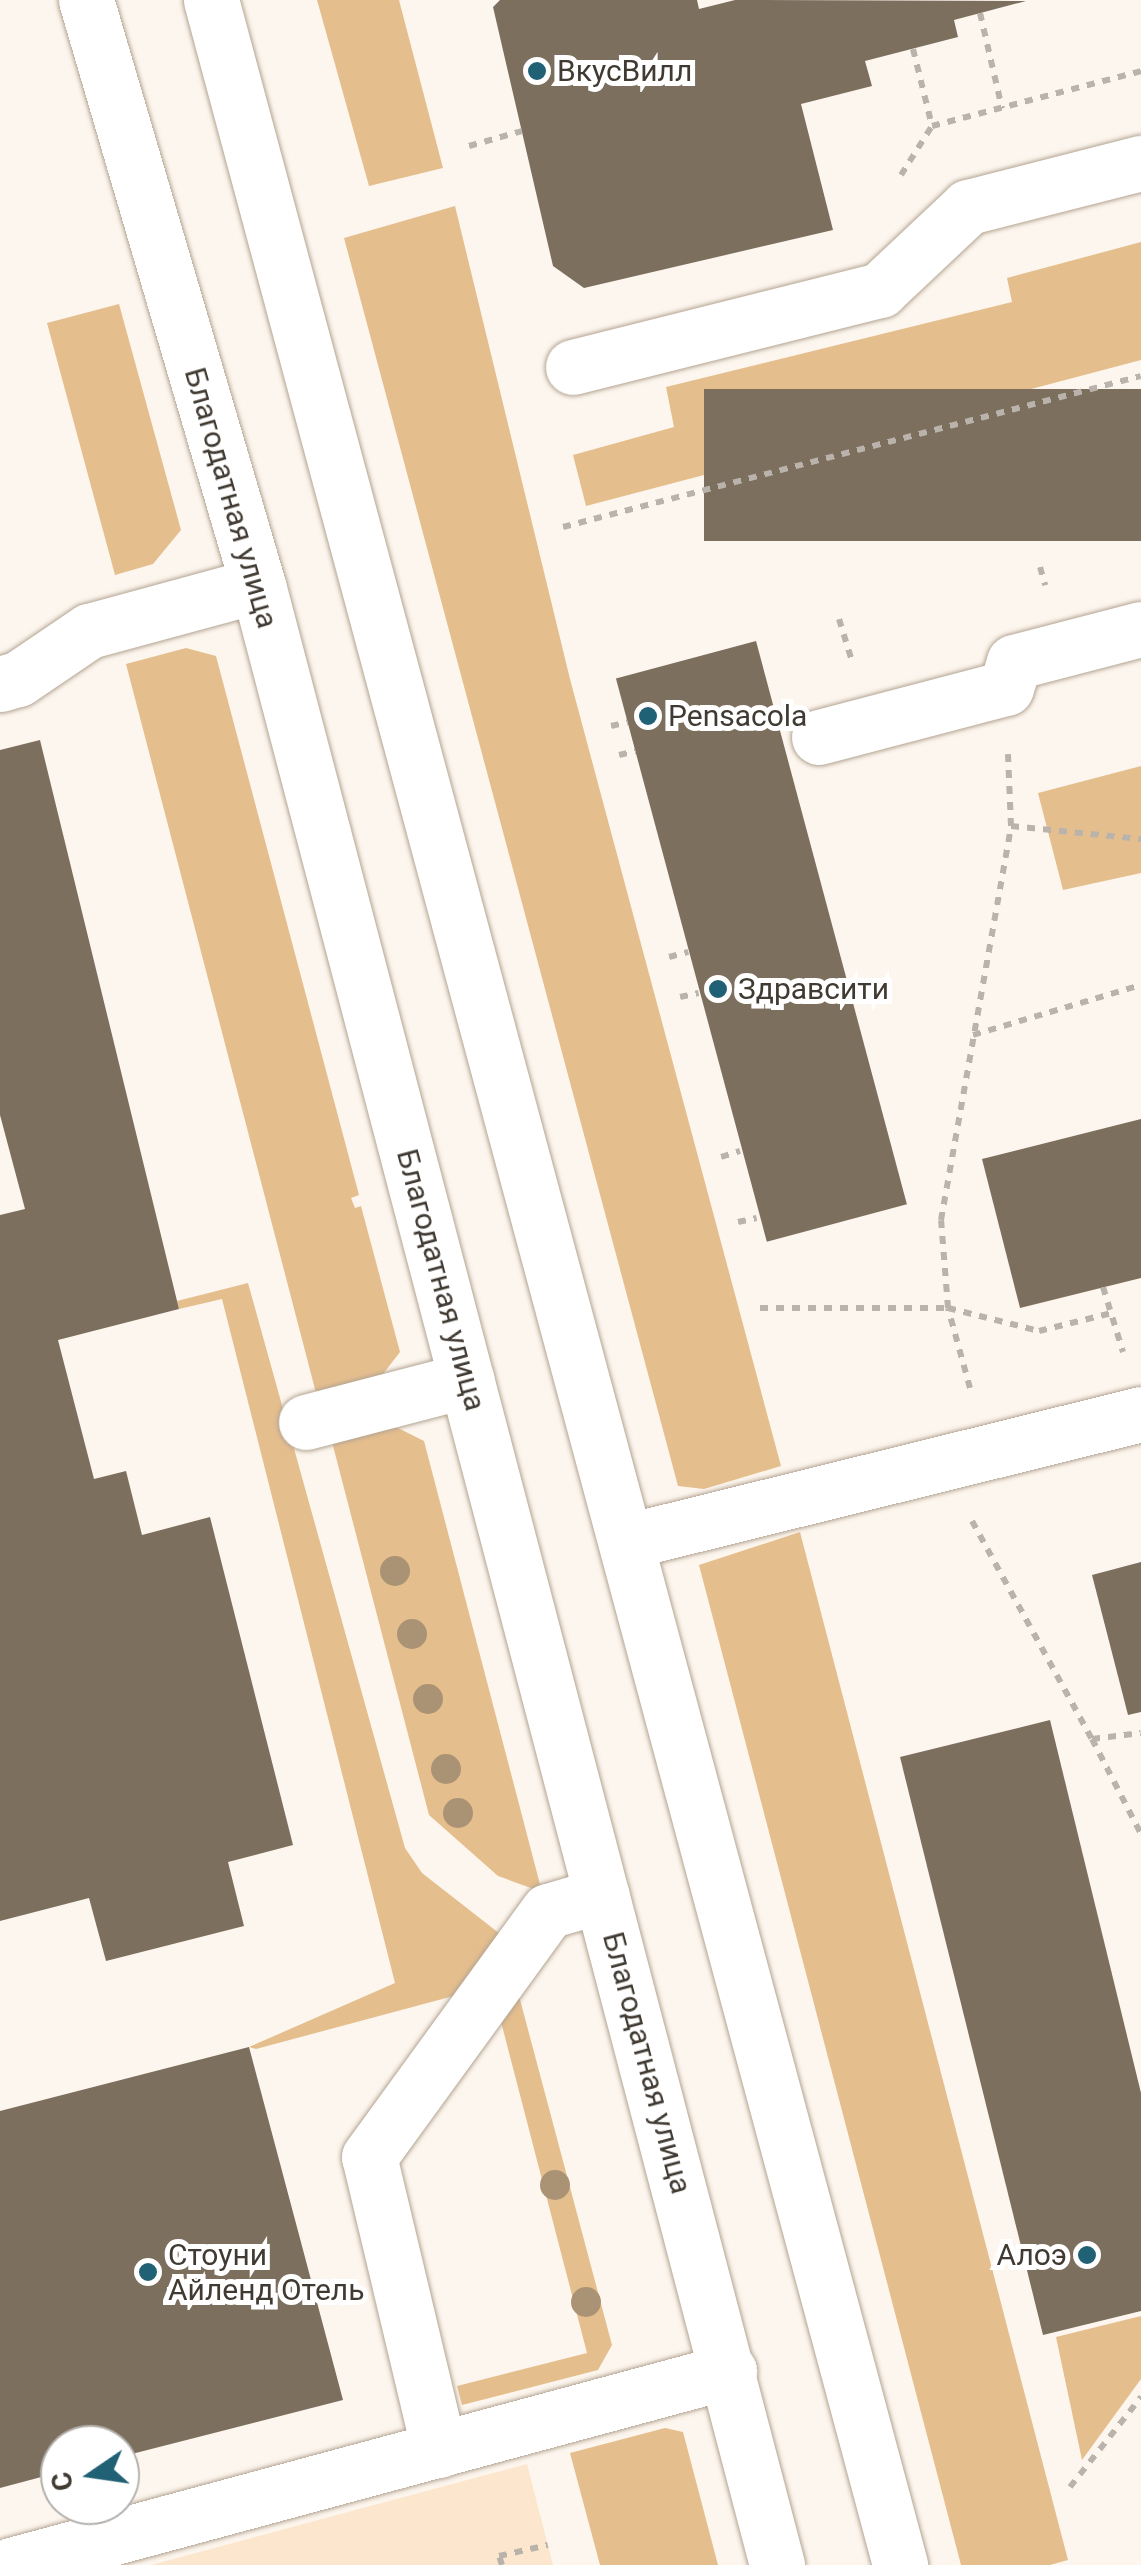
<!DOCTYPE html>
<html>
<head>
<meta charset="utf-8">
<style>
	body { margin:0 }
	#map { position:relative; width:1141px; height:2565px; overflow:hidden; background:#fdf6ee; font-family:Roboto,sans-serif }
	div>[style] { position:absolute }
	.built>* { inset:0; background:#fce6cd }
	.green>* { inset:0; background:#e5be8e }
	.building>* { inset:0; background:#7d6f5e; transform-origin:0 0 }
	.path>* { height:6px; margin-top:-3px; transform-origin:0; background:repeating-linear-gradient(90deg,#b9b3ab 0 8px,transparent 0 16px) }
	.roads { filter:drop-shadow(0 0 2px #b3a492) drop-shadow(0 0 2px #b3a492) }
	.minor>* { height:55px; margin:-27.5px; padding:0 27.5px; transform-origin:27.5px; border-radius:27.5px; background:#fff }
	.major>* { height:55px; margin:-27.5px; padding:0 27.5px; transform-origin:27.5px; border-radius:27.5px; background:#fff }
	.trees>* { width:30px; height:30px; margin:-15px; border-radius:50%; background:#a99374 }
	.dots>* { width:28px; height:28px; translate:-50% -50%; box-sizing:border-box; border:5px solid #fff; border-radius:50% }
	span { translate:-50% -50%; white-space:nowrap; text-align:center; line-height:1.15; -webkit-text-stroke:10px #fff; paint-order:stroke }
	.poi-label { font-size:30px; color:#403a32 }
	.left { translate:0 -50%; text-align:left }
	.right { translate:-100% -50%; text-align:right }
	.street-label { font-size:30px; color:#403a32 }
	.north { position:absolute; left:40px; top:2425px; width:100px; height:100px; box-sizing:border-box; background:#fff; border:2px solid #b3b0ad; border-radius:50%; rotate:257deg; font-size:28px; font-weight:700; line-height:40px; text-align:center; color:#403a32 }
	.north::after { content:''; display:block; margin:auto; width:35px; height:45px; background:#216176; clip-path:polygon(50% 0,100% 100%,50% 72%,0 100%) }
</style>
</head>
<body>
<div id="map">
	<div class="built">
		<div style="clip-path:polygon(527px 2464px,553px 2565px,151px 2565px)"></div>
	</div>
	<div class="green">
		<div style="clip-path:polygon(317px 0,399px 0,443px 168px,369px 186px)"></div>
		<div style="clip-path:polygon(455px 206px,570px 679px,781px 1466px,704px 1489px,678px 1486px,344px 238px)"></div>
		<div style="clip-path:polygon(1141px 242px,1141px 360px,586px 506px,573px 455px,674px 427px,666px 387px,1012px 302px,1007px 278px)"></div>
		<div style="clip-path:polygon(119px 304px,181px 530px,153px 564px,115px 575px,47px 323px)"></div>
		<div style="clip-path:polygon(186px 648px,216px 656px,359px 1195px,351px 1198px,355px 1208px,361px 1206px,400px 1352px,383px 1374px,316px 1393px,126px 664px)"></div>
		<div style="clip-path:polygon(1141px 766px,1141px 873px,1063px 890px,1038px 793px)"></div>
		<div style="clip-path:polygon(248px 1283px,405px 1848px,422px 1873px,504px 1937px,461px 1994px,256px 2049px,249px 2047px,395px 1983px,222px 1299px,179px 1309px,177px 1301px)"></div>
		<div style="clip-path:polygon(394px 1426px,424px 1441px,542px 1892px,498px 1876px,429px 1815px,332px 1442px)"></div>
		<div style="clip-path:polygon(800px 1532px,1068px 2560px,1050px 2565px,961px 2565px,699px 1565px)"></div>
		<div style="clip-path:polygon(518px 1992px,612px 2345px,598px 2370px,462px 2405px,457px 2386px,587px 2353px,499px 2014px)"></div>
		<div style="clip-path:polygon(1141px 2316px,1141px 2379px,1082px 2460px,1056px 2337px)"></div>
		<div style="clip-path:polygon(665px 2428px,683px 2432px,718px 2565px,600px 2565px,570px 2453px)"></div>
	</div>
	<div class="building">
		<div style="clip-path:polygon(500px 0,697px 0,699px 9px,735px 0,1026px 1px,954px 20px,958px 37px,865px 61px,872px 86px,801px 104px,833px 230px,584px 288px,553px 266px,493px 7px)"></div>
		<div style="left:1141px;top:389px;width:152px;height:437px;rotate:90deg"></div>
		<div style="left:756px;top:641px;width:583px;height:145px;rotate:75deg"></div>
		<div style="clip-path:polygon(40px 740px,179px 1309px,58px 1340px,94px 1479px,126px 1471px,142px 1535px,210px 1517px,293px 1845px,228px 1862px,244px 1926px,106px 1961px,89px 1898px,0 1921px,0 1215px,25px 1209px,0 1115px,0 750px)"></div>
		<div style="clip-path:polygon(1141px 1119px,1141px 1278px,1020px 1308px,982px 1159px)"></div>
		<div style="clip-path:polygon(1141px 1562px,1141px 1712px,1128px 1715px,1092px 1575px)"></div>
		<div style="clip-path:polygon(1050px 1720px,1141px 2093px,1141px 2311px,1043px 2335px,900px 1757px)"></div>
		<div style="clip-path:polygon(249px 2047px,343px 2400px,120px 2457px,120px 2445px,60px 2445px,60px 2472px,0 2488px,0 2111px)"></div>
	</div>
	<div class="path">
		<div style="left:980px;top:13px;width:98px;rotate:77deg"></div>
		<div style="left:913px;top:49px;width:79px;rotate:76.1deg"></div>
		<div style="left:469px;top:146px;width:55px;rotate:-15.8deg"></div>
		<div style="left:901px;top:175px;width:58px;rotate:-57.7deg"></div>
		<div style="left:932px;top:126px;width:216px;rotate:-14.7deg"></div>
		<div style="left:563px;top:527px;width:597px;rotate:-14.64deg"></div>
		<div style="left:1040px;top:567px;width:19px;rotate:74deg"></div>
		<div style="left:839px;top:619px;width:44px;rotate:72.8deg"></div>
		<div style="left:611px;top:726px;width:17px;rotate:-13deg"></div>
		<div style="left:619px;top:755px;width:17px;rotate:-13deg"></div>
		<div style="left:1011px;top:826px;width:131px;rotate:5.7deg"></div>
		<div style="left:669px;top:957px;width:20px;rotate:-15deg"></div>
		<div style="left:680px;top:997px;width:19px;rotate:-12deg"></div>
		<div style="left:973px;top:1035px;width:175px;rotate:-16.6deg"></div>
		<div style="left:721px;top:1157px;width:20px;rotate:-18deg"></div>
		<div style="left:738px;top:1222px;width:19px;rotate:-12deg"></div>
		<div style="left:1103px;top:1287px;width:68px;rotate:72.9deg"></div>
		<div style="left:760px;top:1308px;width:188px"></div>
		<div style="left:948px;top:1308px;width:94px;rotate:14.2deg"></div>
		<div style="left:1039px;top:1331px;width:75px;rotate:-13.9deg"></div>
		<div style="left:970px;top:1388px;width:83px;rotate:-105.4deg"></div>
		<div style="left:948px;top:1308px;width:88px;rotate:-94.5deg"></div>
		<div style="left:941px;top:1220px;width:400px;rotate:-79.9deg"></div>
		<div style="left:1011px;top:826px;width:72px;rotate:-92.4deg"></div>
		<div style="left:972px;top:1521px;width:249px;rotate:61.2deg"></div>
		<div style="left:1092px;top:1739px;width:49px;rotate:-7deg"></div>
		<div style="left:1092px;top:1739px;width:107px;rotate:62.7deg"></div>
		<div style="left:1070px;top:2487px;width:115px;rotate:-51.7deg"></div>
		<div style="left:502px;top:2565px;width:9px;rotate:-108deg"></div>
		<div style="left:499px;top:2556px;width:50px;rotate:-12.7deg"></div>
	</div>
	<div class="roads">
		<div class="minor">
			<div style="left:573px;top:367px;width:317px;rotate:-14.1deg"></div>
			<div style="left:880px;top:290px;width:121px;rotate:-43.3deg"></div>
			<div style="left:968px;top:207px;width:179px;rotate:-14.3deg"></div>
			<div style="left:0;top:684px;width:19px;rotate:-16deg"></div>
			<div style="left:18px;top:679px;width:86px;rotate:-34.1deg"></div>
			<div style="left:89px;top:631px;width:175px;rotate:-15.2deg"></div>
			<div style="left:819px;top:737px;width:193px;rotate:-14.7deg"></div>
			<div style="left:1006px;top:688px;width:27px;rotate:-73deg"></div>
			<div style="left:1014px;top:662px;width:131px;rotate:-14.6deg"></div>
			<div style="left:306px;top:1422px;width:166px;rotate:-14.6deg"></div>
			<div style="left:628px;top:1541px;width:528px;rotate:-13.9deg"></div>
			<div style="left:439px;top:2450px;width:301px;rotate:-103.4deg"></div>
			<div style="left:369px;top:2157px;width:304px;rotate:-54deg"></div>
			<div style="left:548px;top:1911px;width:56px;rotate:-16.5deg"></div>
			<div style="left:11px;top:2565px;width:744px;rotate:-15.12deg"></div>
		</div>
		<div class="major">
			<div style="left:86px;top:0;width:610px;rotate:73.62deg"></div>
			<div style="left:258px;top:585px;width:2047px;rotate:75.31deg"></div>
			<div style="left:211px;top:0;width:2656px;rotate:74.96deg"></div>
		</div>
	</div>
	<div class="trees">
		<div style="left:395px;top:1571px"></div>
		<div style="left:412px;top:1634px"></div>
		<div style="left:428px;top:1699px"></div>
		<div style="left:446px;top:1769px"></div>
		<div style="left:458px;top:1813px"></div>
		<div style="left:555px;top:2185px"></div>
		<div style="left:586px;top:2302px"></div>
	</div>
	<div class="dots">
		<div style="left:537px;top:71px;background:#216176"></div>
		<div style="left:648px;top:716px;background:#216176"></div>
		<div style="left:718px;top:989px;background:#216176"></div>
		<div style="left:1087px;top:2255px;background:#216176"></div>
		<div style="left:148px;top:2272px;background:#216176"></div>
	</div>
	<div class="poi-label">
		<span class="left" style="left:557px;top:71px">ВкусВилл</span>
		<span class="left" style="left:668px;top:716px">Pensacola</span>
		<span class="left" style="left:738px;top:989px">Здравсити</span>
		<span class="left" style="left:168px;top:2272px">Стоуни<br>Айленд Отель</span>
		<span class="right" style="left:1067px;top:2255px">Алоэ</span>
	</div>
	<div class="street-label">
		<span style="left:231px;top:498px;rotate:74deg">Благодатная улица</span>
		<span style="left:441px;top:1280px;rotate:75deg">Благодатная улица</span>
		<span style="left:647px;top:2063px;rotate:75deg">Благодатная улица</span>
	</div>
	<div class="north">С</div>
</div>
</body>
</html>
